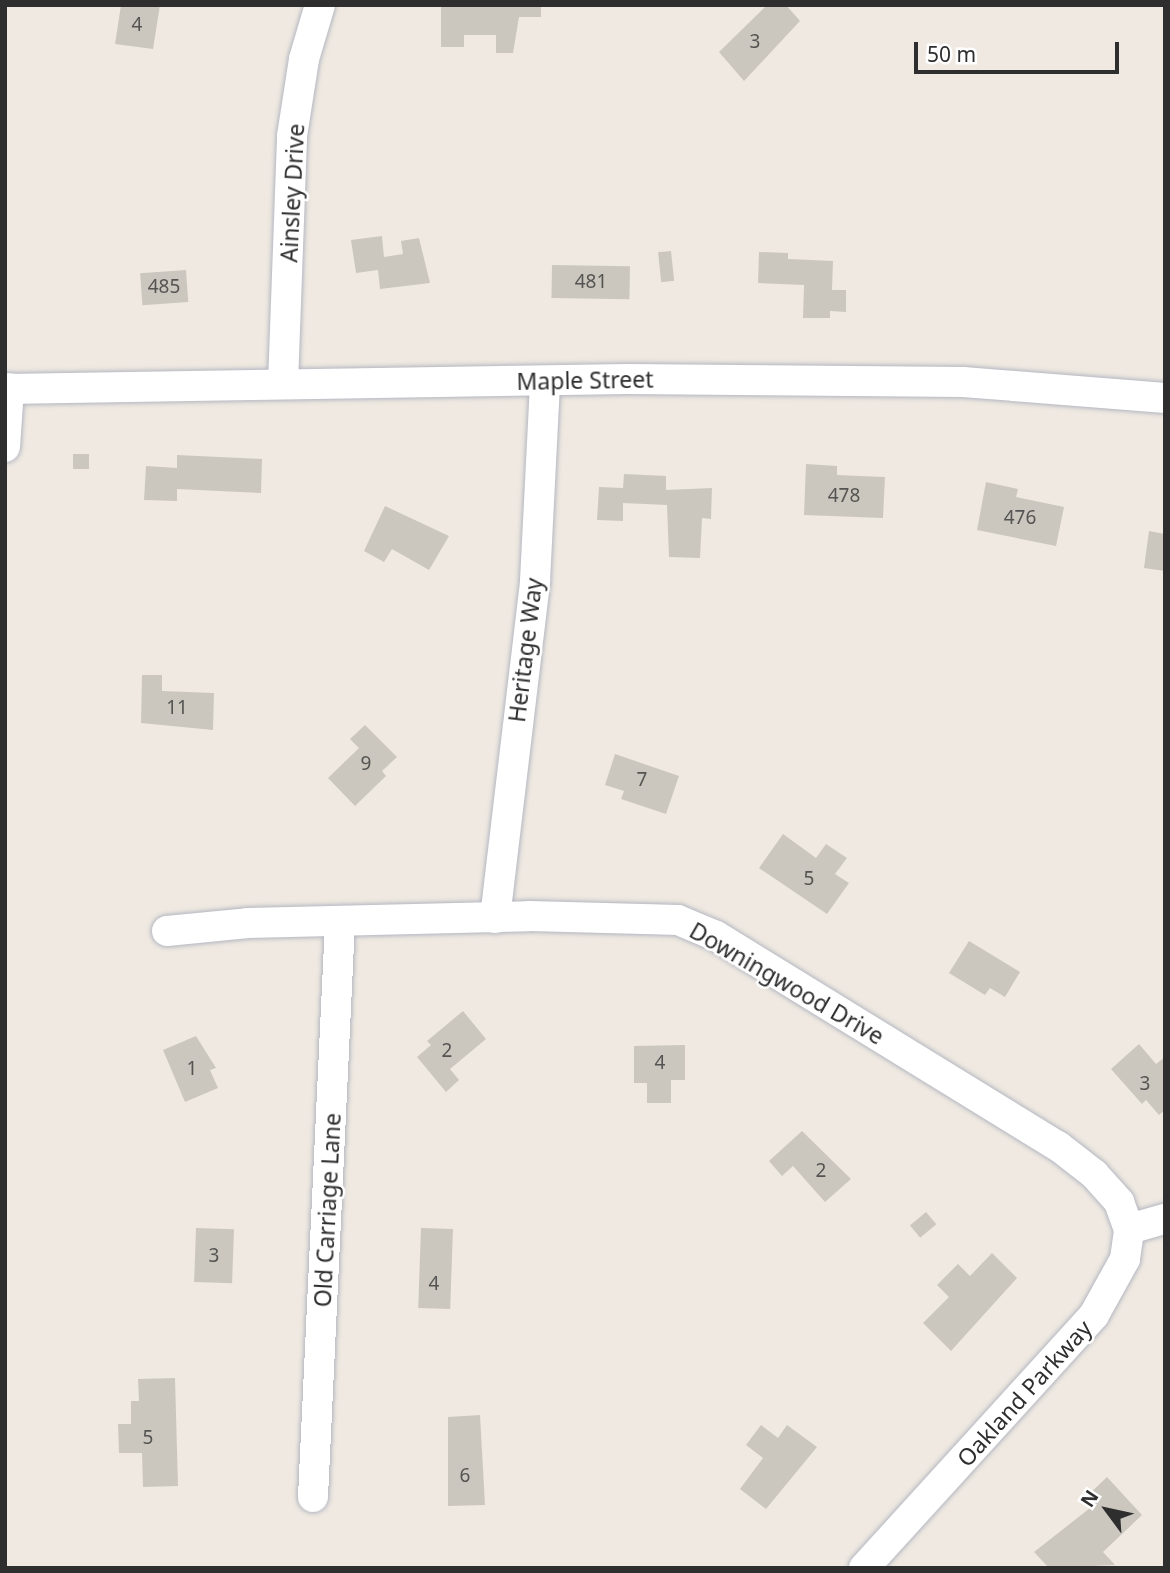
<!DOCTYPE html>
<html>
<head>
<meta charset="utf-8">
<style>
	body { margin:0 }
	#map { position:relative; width:1170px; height:1573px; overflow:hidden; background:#efe9e1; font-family:"Noto Sans",sans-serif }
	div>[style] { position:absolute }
	.building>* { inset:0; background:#cbc7bf; transform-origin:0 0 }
	.roads { filter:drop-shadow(0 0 2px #b4b7c1) drop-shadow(0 0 2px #b4b7c1) }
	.minor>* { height:30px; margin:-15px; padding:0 15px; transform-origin:15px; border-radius:15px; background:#fff }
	span { translate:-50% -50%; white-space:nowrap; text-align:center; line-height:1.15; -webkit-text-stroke:5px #fff; paint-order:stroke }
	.number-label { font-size:19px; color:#555452 }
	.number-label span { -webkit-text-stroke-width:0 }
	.street-label { font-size:23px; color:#2e2e2e }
	.frame { position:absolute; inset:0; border:7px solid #2e2e2e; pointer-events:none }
	.north { position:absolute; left:1072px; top:1475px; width:70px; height:70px; -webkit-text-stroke:5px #fff; paint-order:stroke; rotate:303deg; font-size:19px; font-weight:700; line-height:28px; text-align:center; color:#2e2e2e }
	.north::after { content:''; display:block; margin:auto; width:24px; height:32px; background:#2e2e2e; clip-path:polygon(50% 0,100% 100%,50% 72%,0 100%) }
	.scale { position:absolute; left:914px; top:42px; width:205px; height:32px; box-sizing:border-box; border:4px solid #2e2e2e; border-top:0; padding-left:9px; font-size:21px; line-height:24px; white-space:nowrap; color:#2e2e2e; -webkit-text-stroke:5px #fff; paint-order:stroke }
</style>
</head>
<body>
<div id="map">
	<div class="building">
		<div style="clip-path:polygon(121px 5px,160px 5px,153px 49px,115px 44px)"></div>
		<div style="clip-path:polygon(441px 5px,541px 5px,541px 17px,519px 17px,513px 53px,496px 53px,496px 35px,464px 35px,464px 47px,441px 47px)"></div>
		<div style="clip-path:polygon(767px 5px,786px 5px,800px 21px,744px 81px,719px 52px)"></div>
		<div style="clip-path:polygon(382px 236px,384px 257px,403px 254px,401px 241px,419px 238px,430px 283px,380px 289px,378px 270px,356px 273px,351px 240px)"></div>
		<div style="left:671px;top:251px;width:30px;height:13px;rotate:84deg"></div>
		<div style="clip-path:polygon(759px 252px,788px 253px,788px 259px,833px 261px,832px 290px,846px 290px,846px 312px,830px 311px,830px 318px,803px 318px,804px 285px,758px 283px)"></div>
		<div style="left:552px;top:265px;width:78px;height:33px;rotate:1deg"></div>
		<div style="left:186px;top:270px;width:32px;height:46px;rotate:86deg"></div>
		<div style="left:89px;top:454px;width:15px;height:16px;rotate:90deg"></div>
		<div style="clip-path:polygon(177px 455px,262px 459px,261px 493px,177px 489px,177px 501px,144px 500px,146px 466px,177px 468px)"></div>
		<div style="clip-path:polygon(806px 464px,837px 466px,837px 475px,885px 477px,883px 518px,804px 515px)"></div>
		<div style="clip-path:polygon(624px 474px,666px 476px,666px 490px,712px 488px,711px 519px,702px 518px,700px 558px,669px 557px,667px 505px,623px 503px,623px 521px,597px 520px,599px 487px,623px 488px)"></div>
		<div style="clip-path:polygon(986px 482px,1018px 489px,1016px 497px,1064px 507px,1056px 546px,977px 530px)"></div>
		<div style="clip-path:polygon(385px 506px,449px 536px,429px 570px,392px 549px,384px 562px,364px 551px)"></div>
		<div style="clip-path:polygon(1149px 531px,1165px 534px,1165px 571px,1144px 568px)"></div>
		<div style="clip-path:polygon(142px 675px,162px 675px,162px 691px,214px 693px,213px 730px,141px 723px)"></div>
		<div style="clip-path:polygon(365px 725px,397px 757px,382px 771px,386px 776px,355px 806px,328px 778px,359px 748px,350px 739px)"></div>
		<div style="clip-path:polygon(615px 754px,679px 776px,666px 814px,621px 799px,624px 791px,605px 785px)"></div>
		<div style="clip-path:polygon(783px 834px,816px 858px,826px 844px,847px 858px,835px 874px,849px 883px,827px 914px,759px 868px)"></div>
		<div style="clip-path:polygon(969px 941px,1020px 972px,1005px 997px,990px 988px,985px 995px,949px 973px)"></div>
		<div style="clip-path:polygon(463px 1011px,486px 1039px,450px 1069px,459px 1080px,446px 1092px,417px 1057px,431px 1045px,427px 1041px)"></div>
		<div style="clip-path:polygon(196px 1036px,216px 1068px,210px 1070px,218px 1088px,185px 1102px,163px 1050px)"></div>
		<div style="clip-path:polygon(1139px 1044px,1156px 1064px,1165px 1057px,1165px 1110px,1159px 1115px,1146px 1100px,1142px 1104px,1111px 1069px)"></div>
		<div style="clip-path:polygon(685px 1045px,685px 1080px,671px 1080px,671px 1103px,647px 1103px,647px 1083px,634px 1083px,634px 1046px)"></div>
		<div style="clip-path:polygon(802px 1131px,851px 1179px,825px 1202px,793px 1166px,782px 1176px,769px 1161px)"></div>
		<div style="left:926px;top:1212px;width:16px;height:21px;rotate:50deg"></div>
		<div style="left:196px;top:1228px;width:38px;height:54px;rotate:2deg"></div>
		<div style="left:421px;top:1228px;width:32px;height:80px;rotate:2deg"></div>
		<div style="clip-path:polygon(992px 1253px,1017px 1278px,951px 1351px,923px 1323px,949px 1297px,937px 1285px,958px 1264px,970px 1276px)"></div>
		<div style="clip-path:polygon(175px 1378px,178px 1486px,143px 1487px,142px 1453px,119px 1453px,118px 1424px,131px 1424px,131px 1401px,139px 1401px,138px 1379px)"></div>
		<div style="clip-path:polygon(480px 1415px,485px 1505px,448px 1506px,448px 1417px)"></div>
		<div style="clip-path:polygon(761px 1425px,778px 1438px,787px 1425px,817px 1447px,766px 1509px,740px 1489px,763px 1458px,746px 1445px)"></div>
		<div style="clip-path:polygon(1107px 1477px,1142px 1515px,1103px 1552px,1115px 1565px,1049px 1568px,1034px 1552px,1090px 1508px,1083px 1500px)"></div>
	</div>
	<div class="roads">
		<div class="minor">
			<div style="left:283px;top:384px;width:248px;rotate:-87.9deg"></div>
			<div style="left:292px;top:136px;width:78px;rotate:-81.1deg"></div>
			<div style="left:304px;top:59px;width:56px;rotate:-73.5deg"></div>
			<div style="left:5px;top:389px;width:623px;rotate:-0.92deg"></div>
			<div style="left:628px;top:379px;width:335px;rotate:0.5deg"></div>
			<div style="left:963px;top:382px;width:203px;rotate:4.5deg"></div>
			<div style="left:5px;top:447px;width:59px;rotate:-86.1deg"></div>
			<div style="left:495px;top:918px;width:339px;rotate:-83.2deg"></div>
			<div style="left:535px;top:581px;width:200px;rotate:-87.1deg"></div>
			<div style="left:167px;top:931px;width:81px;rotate:-5.6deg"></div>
			<div style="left:248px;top:923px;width:281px;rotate:-1.4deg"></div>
			<div style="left:529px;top:916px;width:149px;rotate:1.5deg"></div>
			<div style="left:678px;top:920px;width:41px;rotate:22.8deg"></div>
			<div style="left:716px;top:936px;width:401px;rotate:31.6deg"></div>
			<div style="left:1058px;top:1146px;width:46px;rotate:37.9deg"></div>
			<div style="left:1094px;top:1174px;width:38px;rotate:48deg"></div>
			<div style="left:1119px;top:1202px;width:29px;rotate:70deg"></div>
			<div style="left:313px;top:1497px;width:576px;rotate:-87.31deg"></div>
			<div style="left:864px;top:1568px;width:342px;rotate:-47.7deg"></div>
			<div style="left:1094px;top:1315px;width:64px;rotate:-61deg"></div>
			<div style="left:1125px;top:1259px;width:30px;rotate:-82deg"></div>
			<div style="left:1129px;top:1229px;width:37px;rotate:-16deg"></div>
		</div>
	</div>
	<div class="number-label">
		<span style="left:137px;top:25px">4</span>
		<span style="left:755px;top:42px">3</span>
		<span style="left:591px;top:282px">481</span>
		<span style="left:164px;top:287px">485</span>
		<span style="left:844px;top:496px">478</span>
		<span style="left:1020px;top:518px">476</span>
		<span style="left:177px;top:708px">11</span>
		<span style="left:366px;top:764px">9</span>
		<span style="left:642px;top:780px">7</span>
		<span style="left:809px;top:879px">5</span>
		<span style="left:447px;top:1051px">2</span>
		<span style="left:660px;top:1063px">4</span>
		<span style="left:192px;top:1069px">1</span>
		<span style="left:1145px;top:1084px">3</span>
		<span style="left:821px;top:1171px">2</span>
		<span style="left:214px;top:1256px">3</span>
		<span style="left:434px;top:1284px">4</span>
		<span style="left:148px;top:1438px">5</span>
		<span style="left:465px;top:1476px">6</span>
	</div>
	<div class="street-label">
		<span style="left:292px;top:193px;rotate:-87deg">Ainsley Drive</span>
		<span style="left:585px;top:380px;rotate:-1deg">Maple Street</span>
		<span style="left:525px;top:650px;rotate:-83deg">Heritage Way</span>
		<span style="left:787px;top:983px;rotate:30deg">Downingwood Drive</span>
		<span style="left:327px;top:1210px;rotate:-87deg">Old Carriage Lane</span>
		<span style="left:1024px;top:1393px;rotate:-48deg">Oakland Parkway</span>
	</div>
	<div class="frame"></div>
	<div class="north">N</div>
	<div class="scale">50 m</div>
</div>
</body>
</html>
